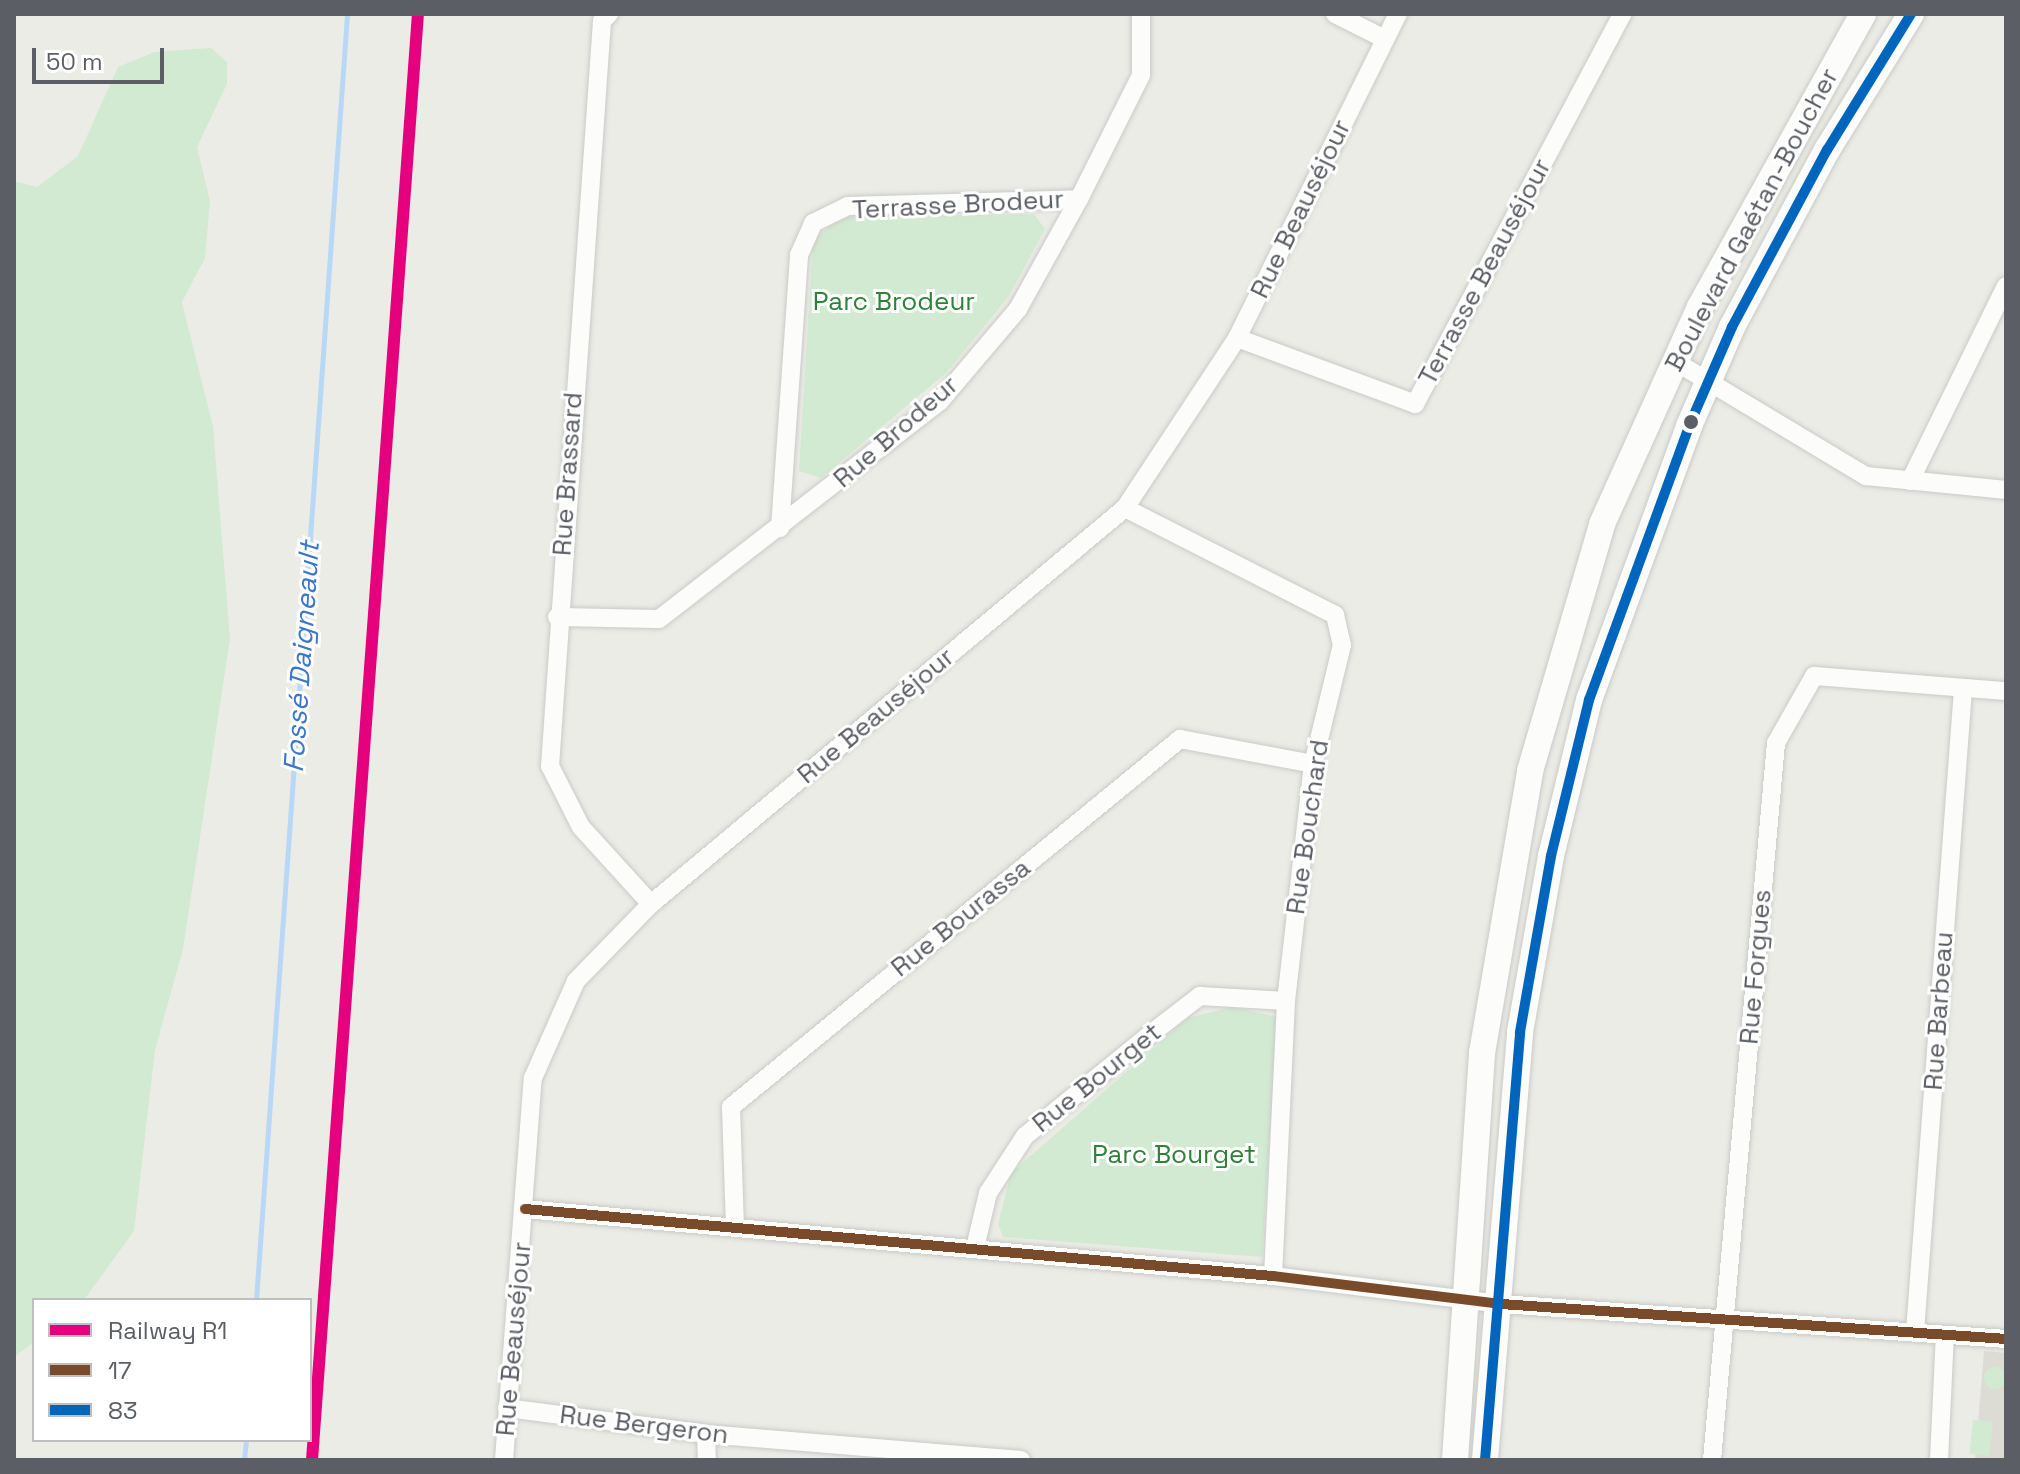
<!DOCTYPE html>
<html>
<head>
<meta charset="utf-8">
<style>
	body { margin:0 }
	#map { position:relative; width:2020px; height:1474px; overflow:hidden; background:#ecece6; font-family:"Space Grotesk",sans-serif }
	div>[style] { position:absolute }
	.education>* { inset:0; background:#dddcd4 }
	.green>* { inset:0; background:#d2ead2; transform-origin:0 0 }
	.round { border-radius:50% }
	.stream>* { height:5px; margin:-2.5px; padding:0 2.5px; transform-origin:2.5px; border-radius:2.5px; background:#b9d8f8 }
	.roads { filter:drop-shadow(0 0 2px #c9cac8) drop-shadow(0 0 2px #c9cac8) }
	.street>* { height:18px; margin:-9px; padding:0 9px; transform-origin:9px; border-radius:9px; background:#fcfcfb }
	.secondary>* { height:26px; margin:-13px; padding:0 13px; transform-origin:13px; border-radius:13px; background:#fcfcfb }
	.bus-1>* { height:10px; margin:-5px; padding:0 5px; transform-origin:5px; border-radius:5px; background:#7a4b2a }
	.bus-2>* { height:10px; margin:-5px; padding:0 5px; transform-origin:5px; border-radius:5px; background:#0065bd }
	.rail-1>* { height:12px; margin:-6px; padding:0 6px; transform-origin:6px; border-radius:6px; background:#e5007d }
	.dots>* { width:22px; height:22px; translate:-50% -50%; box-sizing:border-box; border:4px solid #fff; border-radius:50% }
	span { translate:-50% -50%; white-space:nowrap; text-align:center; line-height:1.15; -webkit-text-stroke:6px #fff; paint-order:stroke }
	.street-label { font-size:26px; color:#5b5f65 }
	.park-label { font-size:26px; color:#2c8338 }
	.water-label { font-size:28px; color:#3b76cd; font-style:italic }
	.frame { position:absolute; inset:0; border:16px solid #5b5f65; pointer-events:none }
	.legend { position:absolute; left:32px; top:1298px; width:280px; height:144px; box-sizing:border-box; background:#fff; border:2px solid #bdbfc1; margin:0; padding:10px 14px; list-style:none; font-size:24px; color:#5b5f65 }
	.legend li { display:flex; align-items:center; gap:16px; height:40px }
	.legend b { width:40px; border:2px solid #bdbfc1 }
	.scale { position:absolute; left:32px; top:48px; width:132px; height:36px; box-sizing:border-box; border:4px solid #5b5f65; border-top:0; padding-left:10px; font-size:24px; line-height:28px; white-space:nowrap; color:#5b5f65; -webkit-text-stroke:6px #fff; paint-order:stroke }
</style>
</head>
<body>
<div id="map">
	<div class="education">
		<div style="clip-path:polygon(1984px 1351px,2006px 1353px,2006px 1460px,1975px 1460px)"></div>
	</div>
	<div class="green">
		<div style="clip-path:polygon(211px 48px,227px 62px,227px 84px,197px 147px,210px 201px,205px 258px,182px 302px,213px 426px,230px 639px,183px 949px,155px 1050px,134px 1231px,84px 1300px,34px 1300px,34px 1342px,14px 1357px,14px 181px,37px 187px,78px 156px,118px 67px,154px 52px)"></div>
		<div style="clip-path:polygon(1034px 214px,1045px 229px,1009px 296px,946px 373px,821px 478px,799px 471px,813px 241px,839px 217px)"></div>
		<div style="clip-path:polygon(1232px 1007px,1278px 1017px,1262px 1257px,1003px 1237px,998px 1224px,1011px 1173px,1188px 1018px)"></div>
		<div class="round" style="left:1984px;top:1367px;width:22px;height:22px"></div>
		<div style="left:1973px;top:1420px;width:20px;height:34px;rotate:6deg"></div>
	</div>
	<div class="stream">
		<div style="left:256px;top:1300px;width:1289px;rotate:-85.95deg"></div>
		<div style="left:244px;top:1460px;width:20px;rotate:-84deg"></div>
	</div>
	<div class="roads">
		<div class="street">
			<div style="left:609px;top:14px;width:10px;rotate:135deg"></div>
			<div style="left:602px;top:21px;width:747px;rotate:93.99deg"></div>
			<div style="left:550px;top:766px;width:68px;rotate:63.1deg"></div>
			<div style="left:581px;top:827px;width:104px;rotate:47.7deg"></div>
			<div style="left:1335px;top:14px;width:56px;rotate:26.6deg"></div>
			<div style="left:1237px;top:338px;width:190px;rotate:20.3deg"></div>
			<div style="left:1415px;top:404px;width:442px;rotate:-62deg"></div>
			<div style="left:1676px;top:362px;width:222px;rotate:31deg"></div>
			<div style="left:1866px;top:476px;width:141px;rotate:5.7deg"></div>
			<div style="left:1910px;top:481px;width:217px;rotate:-63.8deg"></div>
			<div style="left:1125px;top:508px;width:236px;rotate:27deg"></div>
			<div style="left:1335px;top:615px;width:31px;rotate:77deg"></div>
			<div style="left:1342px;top:645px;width:122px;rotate:103.7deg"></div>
			<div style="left:1313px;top:764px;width:239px;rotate:96.5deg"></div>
			<div style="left:1286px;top:1001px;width:275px;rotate:92.7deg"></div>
			<div style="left:780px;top:528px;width:274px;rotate:-86deg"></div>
			<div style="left:799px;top:255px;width:35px;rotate:-66deg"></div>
			<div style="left:813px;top:223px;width:39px;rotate:-26deg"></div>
			<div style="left:848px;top:206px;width:231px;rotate:-1.7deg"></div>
			<div style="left:557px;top:617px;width:102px;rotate:1.1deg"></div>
			<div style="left:659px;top:619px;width:356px;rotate:-37.8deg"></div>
			<div style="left:940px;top:401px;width:121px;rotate:-49.7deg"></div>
			<div style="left:1018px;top:309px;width:126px;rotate:-61deg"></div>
			<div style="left:1079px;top:199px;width:139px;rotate:-63.4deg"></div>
			<div style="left:1141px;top:75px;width:61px;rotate:-90deg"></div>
			<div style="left:525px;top:1209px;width:751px;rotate:5.12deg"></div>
			<div style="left:1273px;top:1276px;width:230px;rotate:7deg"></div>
			<div style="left:1501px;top:1304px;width:506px;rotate:3.96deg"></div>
			<div style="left:735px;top:1228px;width:121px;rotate:-91.9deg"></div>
			<div style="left:731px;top:1107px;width:581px;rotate:-39.34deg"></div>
			<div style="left:1180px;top:739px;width:135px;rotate:10.6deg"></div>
			<div style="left:975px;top:1248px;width:57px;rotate:-76.7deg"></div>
			<div style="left:988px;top:1193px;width:68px;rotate:-57deg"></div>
			<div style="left:1025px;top:1136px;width:159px;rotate:-39.1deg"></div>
			<div style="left:1148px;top:1036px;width:66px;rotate:-37.6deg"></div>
			<div style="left:1200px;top:996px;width:86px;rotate:3.3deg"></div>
			<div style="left:1915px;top:1332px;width:645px;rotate:-85.73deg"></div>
			<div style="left:507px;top:1408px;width:201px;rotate:7.4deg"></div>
			<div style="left:706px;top:1434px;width:316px;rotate:4.7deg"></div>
			<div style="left:706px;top:1434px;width:26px;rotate:88deg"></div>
			<div style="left:504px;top:1460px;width:383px;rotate:-85.7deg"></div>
			<div style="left:533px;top:1078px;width:106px;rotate:-66.1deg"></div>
			<div style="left:576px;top:981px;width:107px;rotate:-45.8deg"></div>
			<div style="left:651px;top:904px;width:618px;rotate:-39.88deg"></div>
			<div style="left:1125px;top:508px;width:204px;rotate:-56.6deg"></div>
			<div style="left:1237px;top:338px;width:362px;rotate:-63.6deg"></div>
			<div style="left:1712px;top:1460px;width:720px;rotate:-84.9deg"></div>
			<div style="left:1776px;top:743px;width:77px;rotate:-60.4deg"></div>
			<div style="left:1814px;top:676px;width:193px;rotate:4.5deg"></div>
			<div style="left:1939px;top:1460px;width:125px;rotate:-87.3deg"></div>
		</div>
		<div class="secondary">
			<div style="left:1455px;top:1460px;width:408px;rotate:-86.2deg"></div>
			<div style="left:1482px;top:1053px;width:286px;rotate:-80.3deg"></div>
			<div style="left:1530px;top:771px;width:257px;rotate:-73.7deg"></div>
			<div style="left:1602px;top:524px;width:238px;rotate:-65.7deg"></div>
			<div style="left:1700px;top:307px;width:335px;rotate:-60.9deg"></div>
			<div style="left:1485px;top:1460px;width:429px;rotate:-85.3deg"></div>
			<div style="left:1520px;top:1032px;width:179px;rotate:-80deg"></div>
			<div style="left:1551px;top:856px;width:161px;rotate:-76.3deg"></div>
			<div style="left:1589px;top:700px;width:292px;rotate:-69.9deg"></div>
			<div style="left:1689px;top:426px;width:108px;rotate:-66.5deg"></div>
			<div style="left:1732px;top:327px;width:201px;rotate:-61.8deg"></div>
			<div style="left:1827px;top:150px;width:160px;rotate:-58.3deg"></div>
		</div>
	</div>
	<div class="bus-1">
		<div style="left:525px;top:1209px;width:751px;rotate:5.12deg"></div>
		<div style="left:1273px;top:1276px;width:230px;rotate:7deg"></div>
		<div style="left:1501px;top:1304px;width:506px;rotate:3.96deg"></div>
	</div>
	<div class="bus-2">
		<div style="left:1485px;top:1460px;width:429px;rotate:-85.3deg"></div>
		<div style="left:1520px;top:1032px;width:179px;rotate:-80deg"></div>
		<div style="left:1551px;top:856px;width:161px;rotate:-76.3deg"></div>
		<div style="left:1589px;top:700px;width:292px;rotate:-69.9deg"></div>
		<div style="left:1689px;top:426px;width:108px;rotate:-66.5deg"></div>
		<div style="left:1732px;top:327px;width:201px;rotate:-61.8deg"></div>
		<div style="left:1827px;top:150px;width:160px;rotate:-58.3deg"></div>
	</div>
	<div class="rail-1">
		<div style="left:312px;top:1460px;width:1450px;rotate:-85.81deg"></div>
	</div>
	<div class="dots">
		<div style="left:1691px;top:422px;background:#5b5f65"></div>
	</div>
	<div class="street-label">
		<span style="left:958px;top:205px;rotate:-3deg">Terrasse Brodeur</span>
		<span style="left:1301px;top:209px;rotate:-64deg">Rue Beauséjour</span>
		<span style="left:1752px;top:220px;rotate:-62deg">Boulevard Gaétan-Boucher</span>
		<span style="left:1485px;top:272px;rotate:-62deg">Terrasse Beauséjour</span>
		<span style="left:896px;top:432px;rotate:-41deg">Rue Brodeur</span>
		<span style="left:568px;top:474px;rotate:-86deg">Rue Brassard</span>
		<span style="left:876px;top:716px;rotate:-40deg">Rue Beauséjour</span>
		<span style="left:1308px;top:827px;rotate:-82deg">Rue Bouchard</span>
		<span style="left:961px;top:918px;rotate:-39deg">Rue Bourassa</span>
		<span style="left:1756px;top:967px;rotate:-85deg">Rue Forgues</span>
		<span style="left:1939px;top:1011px;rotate:-86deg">Rue Barbeau</span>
		<span style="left:1097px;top:1078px;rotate:-39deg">Rue Bourget</span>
		<span style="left:514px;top:1339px;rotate:-85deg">Rue Beauséjour</span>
		<span style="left:644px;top:1425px;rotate:7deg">Rue Bergeron</span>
	</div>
	<div class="park-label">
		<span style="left:894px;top:302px">Parc Brodeur</span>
		<span style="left:1174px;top:1155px">Parc Bourget</span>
	</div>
	<div class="water-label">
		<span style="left:301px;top:657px;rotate:-86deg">Fossé Daigneault</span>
	</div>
	<div class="frame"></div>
	<ul class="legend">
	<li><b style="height:10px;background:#e5007d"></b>Railway R1</li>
	<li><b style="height:10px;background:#7a4b2a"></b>17</li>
	<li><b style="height:10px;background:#0065bd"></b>83</li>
	</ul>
	<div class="scale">50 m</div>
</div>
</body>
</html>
